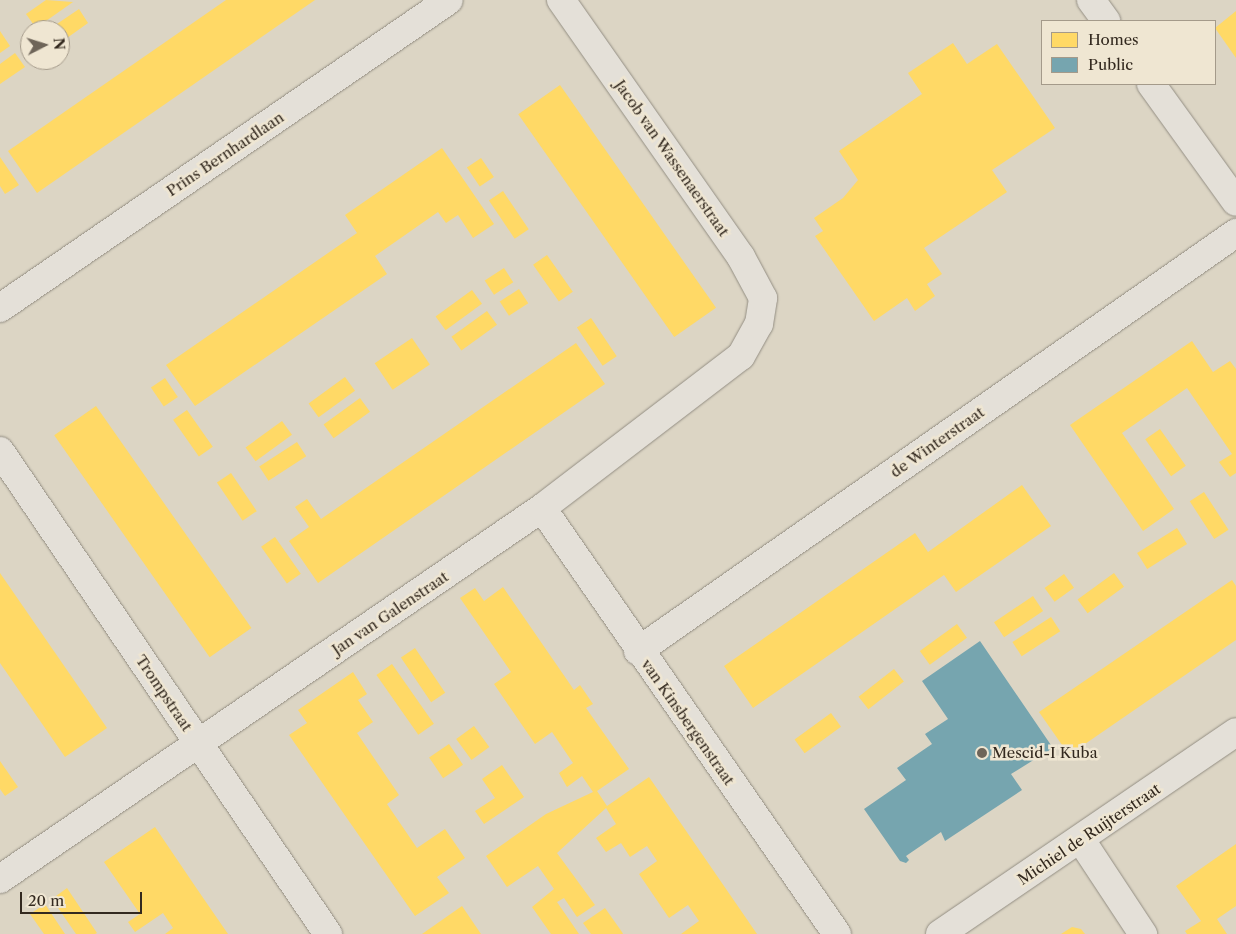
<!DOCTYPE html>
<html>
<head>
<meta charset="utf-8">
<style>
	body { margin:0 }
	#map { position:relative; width:1236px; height:934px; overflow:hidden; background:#dcd5c4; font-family:"Libre Caslon Text",serif }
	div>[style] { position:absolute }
	.homes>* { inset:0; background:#ffd966; transform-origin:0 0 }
	.public>* { inset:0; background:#76a5af }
	.roads { filter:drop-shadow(0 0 1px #938e83) drop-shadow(0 0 1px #938e83) }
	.street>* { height:28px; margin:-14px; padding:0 14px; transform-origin:14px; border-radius:14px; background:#e4e0d8 }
	.secondary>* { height:28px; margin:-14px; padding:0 14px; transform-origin:14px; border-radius:14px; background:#e4e0d8 }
	.dots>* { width:14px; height:14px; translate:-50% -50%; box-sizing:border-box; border:2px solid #efe6d2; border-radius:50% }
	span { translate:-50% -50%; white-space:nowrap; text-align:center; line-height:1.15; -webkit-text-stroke:5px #efe6d2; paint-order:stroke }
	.street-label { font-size:15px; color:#33291f }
	.poi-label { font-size:15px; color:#33291f }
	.left { translate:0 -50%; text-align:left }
	.legend { position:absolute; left:1041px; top:20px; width:175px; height:65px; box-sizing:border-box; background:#efe6d2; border:1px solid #a49a8a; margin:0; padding:6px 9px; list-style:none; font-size:15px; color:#33291f }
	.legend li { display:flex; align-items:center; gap:10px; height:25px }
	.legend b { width:25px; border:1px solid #a49a8a }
	.north { position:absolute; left:20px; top:20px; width:50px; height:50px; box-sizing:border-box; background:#efe6d2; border:1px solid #a49a8a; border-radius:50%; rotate:85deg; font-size:14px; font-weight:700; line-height:20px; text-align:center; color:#33291f }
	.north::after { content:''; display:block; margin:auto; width:18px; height:22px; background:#6e6559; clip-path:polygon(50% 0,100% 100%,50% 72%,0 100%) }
	.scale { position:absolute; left:20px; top:892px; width:122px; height:22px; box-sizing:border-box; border:2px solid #33291f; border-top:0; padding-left:6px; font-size:15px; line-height:18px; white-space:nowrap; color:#33291f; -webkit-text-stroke:4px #efe6d2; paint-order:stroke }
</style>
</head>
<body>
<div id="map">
	<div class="homes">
		<div style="clip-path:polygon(46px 0,73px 2px,36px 28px,26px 14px)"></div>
		<div style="clip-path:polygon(226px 0,315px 0,37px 193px,8px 151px)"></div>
		<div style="clip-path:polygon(79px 9px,88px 23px,60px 43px,60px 30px,48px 30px)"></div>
		<div style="clip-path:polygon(1236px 11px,1236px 58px,1215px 28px)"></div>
		<div style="clip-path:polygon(0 31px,10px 46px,0 53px)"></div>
		<div style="clip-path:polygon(953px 43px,967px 64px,997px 44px,1055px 128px,992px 170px,1007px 192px,924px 248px,942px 274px,927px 284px,935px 296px,915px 311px,907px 298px,874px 321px,815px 236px,823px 231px,814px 218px,843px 198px,858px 180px,839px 151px,922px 94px,908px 73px)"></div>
		<div style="clip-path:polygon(15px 53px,25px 67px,0 84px,0 64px)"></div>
		<div style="left:560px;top:85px;width:272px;height:51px;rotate:55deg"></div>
		<div style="clip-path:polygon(442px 148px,494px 224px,473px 238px,458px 215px,446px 223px,438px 212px,375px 256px,387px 274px,195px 406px,166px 365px,357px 233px,345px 215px)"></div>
		<div style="clip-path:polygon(0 157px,19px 185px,5px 194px,0 186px)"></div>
		<div style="left:481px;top:158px;width:23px;height:17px;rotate:56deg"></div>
		<div style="left:503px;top:191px;width:46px;height:17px;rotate:56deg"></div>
		<div style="left:547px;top:255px;width:45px;height:17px;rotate:55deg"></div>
		<div style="left:504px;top:268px;width:17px;height:23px;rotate:57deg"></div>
		<div style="left:519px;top:289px;width:17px;height:23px;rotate:57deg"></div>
		<div style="left:472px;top:290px;width:17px;height:45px;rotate:54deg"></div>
		<div style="left:487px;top:311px;width:17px;height:44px;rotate:54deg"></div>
		<div style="left:591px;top:318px;width:46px;height:17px;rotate:56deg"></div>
		<div style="left:412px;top:338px;width:32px;height:45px;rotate:56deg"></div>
		<div style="clip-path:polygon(1192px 341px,1213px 372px,1230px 361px,1236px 369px,1236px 473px,1230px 477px,1219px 462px,1232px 454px,1187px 388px,1122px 433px,1174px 509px,1143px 531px,1070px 425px)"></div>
		<div style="clip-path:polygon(576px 343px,605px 384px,318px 583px,289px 541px,309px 527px,295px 507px,307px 499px,321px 519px)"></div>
		<div style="left:345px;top:377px;width:17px;height:45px;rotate:54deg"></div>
		<div style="left:165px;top:378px;width:23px;height:17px;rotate:56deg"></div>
		<div style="left:360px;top:398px;width:17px;height:45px;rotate:54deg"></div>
		<div style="left:96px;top:406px;width:271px;height:51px;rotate:55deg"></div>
		<div style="left:187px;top:410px;width:45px;height:17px;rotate:55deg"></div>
		<div style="left:282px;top:421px;width:17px;height:45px;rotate:54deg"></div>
		<div style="left:1160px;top:429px;width:45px;height:18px;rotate:55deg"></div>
		<div style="left:297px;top:442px;width:17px;height:45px;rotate:57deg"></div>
		<div style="left:231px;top:473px;width:46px;height:17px;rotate:56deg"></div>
		<div style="clip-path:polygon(1022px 485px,1051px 526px,956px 592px,944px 575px,753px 708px,724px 666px,915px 533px,928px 552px)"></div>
		<div style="left:1204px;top:492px;width:45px;height:17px;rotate:57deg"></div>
		<div style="left:1177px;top:528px;width:19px;height:47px;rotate:58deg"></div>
		<div style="left:275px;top:537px;width:45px;height:17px;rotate:55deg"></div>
		<div style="clip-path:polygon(0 573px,107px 728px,65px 757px,0 663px)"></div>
		<div style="left:1114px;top:573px;width:17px;height:45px;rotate:54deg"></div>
		<div style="left:1064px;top:574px;width:17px;height:24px;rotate:54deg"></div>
		<div style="clip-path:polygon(1232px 580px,1236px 586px,1236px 640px,1069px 755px,1039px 712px)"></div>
		<div style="clip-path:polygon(503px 587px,574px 690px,580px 685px,593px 704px,586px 708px,629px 769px,597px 791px,607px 806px,649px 777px,757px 934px,681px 934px,699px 921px,688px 905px,669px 918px,639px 874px,657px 861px,647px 846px,630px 857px,621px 843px,606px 852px,596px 838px,616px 824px,606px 808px,557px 853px,595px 905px,577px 917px,564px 898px,557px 902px,579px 934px,551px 934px,532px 907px,554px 889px,538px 866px,507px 887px,486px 856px,546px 814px,593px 792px,582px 776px,567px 787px,559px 773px,573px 763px,552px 732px,535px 744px,494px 684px,511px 672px,460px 598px,475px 588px,484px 601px)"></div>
		<div style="left:1033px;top:596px;width:18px;height:47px;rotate:56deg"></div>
		<div style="left:1051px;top:617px;width:17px;height:46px;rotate:57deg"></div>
		<div style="left:957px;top:624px;width:17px;height:46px;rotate:54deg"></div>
		<div style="left:415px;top:648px;width:54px;height:17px;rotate:56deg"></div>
		<div style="left:392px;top:664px;width:73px;height:19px;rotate:55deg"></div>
		<div style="left:894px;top:669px;width:16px;height:45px;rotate:52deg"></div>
		<div style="clip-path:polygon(353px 672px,367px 694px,358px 700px,373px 722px,357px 733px,399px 795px,387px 804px,417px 848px,445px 829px,465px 858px,437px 877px,449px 893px,415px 916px,289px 735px,307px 723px,298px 710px)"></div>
		<div style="left:831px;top:713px;width:17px;height:45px;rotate:54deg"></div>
		<div style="left:474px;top:726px;width:26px;height:22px;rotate:54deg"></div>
		<div style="left:449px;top:744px;width:25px;height:24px;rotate:56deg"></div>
		<div style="clip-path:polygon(0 761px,18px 787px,5px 796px,0 789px)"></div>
		<div style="clip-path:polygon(502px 765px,524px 797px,484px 824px,475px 811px,495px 798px,482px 779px)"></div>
		<div style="clip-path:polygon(155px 827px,197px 889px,228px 934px,165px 934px,173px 928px,163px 913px,135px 932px,128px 922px,140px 914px,104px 862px)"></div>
		<div style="clip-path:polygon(1236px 844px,1236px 906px,1217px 919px,1227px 934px,1187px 934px,1185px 931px,1201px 921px,1176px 886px)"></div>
		<div style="clip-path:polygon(67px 888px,97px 933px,95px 934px,76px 934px,52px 899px)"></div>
		<div style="clip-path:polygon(45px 904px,65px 934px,44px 934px,30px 914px)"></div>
		<div style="clip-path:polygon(462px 906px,481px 934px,422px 934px)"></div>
		<div style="clip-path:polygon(605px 908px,622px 932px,623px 934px,591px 934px,583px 923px)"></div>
		<div style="clip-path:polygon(1072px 927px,1081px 929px,1085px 934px,1061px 934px)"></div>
	</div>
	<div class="public">
		<div style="clip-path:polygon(980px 641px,1053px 748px,1011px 774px,1022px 790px,945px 841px,941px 832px,906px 856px,909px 860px,906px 863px,900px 861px,864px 809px,906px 780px,897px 768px,932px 744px,925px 734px,948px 719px,922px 681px)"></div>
	</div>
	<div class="roads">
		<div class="street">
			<div style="left:1091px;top:0;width:26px;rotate:54deg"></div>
			<div style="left:1151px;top:84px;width:145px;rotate:54.2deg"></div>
			<div style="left:0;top:451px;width:584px;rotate:55.82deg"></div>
			<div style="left:542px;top:508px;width:518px;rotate:55.3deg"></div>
			<div style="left:638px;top:651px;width:730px;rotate:-34.95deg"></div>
			<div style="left:1081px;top:840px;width:113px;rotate:56.6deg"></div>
			<div style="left:0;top:879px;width:657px;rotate:-34.39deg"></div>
			<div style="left:542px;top:508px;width:250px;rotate:-37.4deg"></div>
			<div style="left:741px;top:356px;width:37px;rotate:-61deg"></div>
			<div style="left:759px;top:324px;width:26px;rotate:-81deg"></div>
			<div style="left:763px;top:298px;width:47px;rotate:-118.2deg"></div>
			<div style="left:741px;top:257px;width:314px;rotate:-125deg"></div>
			<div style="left:940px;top:934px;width:358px;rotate:-34.3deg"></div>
		</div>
		<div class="secondary">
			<div style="left:0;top:308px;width:544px;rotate:-34.45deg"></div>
		</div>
	</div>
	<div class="dots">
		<div style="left:982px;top:753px;background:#6e6559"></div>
	</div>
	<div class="street-label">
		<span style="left:225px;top:154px;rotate:-34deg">Prins Bernhardlaan</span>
		<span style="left:672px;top:158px;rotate:55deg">Jacob van Wassenaerstraat</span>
		<span style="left:937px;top:442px;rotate:-35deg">de Winterstraat</span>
		<span style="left:390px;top:613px;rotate:-34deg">Jan van Galenstraat</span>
		<span style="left:164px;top:693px;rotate:56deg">Trompstraat</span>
		<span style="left:688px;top:722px;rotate:55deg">van Kinsbergenstraat</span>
		<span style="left:1089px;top:834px;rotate:-34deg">Michiel de Ruijterstraat</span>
	</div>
	<div class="poi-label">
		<span class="left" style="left:992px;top:753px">Mescid-I Kuba</span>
	</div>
	<ul class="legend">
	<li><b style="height:14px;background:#ffd966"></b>Homes</li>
	<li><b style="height:14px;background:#76a5af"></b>Public</li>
	</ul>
	<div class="north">N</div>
	<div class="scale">20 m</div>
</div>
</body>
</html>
